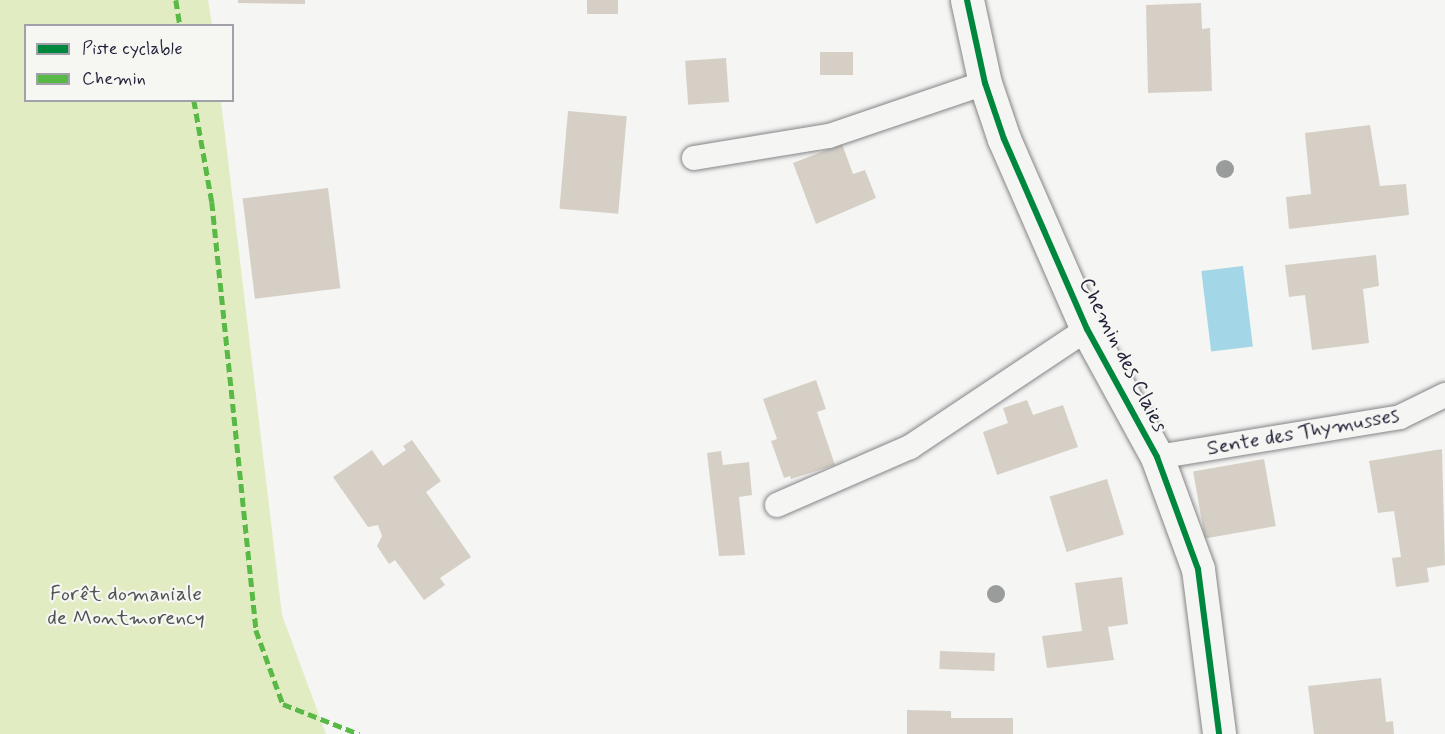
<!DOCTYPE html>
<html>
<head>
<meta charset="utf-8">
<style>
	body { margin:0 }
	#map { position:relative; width:1445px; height:734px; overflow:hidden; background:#f5f5f3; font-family:Mynerve,sans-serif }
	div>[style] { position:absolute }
	.green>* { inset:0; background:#e1ecc2 }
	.water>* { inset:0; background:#a3d6e6; transform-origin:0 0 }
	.building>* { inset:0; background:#d6cfc6; transform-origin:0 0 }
	.roads { filter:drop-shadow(0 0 2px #858589) drop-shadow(0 0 2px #858589) }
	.lane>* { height:24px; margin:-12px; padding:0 12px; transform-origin:12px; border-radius:12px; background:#f5f5f3 }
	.street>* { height:33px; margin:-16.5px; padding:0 16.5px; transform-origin:16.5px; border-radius:16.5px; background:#f5f5f3 }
	.quiet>* { height:4.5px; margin-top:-2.25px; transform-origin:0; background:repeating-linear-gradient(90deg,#58b947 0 9px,transparent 0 13.5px) }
	.cycleway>* { height:6px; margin:-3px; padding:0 3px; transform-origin:3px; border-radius:3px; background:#00873e }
	.trees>* { width:18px; height:18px; margin:-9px; border-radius:50%; background:#999c9b }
	span { translate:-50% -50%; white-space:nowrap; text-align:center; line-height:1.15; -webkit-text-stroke:4.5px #f6f6f2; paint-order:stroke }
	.street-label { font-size:21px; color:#22223b }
	.park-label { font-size:21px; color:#4e5353 }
	.legend { position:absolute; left:24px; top:24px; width:210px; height:78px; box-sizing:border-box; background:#f6f6f2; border:2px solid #a1a1a9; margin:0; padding:8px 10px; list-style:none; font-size:18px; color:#22223b }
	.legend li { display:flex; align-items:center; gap:12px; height:30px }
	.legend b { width:30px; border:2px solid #a1a1a9 }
</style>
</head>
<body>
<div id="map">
	<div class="green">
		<div style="clip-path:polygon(0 0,208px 0,212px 25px,26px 26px,26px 100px,221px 101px,282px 615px,326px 734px,0 734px)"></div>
	</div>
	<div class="water">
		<div style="left:1243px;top:266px;width:81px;height:42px;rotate:83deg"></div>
	</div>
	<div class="building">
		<div style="clip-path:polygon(238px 0,305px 0,305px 4px,238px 3px)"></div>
		<div style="left:587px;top:0;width:31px;height:14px"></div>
		<div style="clip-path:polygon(1201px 3px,1202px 29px,1210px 28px,1212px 91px,1148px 93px,1146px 5px)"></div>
		<div style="left:820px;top:52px;width:33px;height:23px"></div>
		<div style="left:726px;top:58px;width:44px;height:41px;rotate:86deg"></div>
		<div style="left:568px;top:111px;width:59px;height:98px;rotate:5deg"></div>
		<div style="clip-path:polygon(1370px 125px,1380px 186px,1406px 184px,1409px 215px,1289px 229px,1286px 197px,1311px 194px,1305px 133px)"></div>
		<div style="clip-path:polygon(842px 144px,853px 174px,865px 170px,876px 198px,816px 224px,793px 163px)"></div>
		<div style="left:328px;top:188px;width:101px;height:86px;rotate:83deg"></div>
		<div style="clip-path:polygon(1376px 255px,1379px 286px,1363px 289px,1369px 343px,1312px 350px,1305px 295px,1289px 297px,1285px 265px)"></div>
		<div style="clip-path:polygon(816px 380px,826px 409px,817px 412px,835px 465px,791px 479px,790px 476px,784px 478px,771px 441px,777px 439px,763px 399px)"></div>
		<div style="clip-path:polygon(1027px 400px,1033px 415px,1063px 405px,1078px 447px,997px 475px,983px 432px,1008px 423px,1003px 408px)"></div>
		<div style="clip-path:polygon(412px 440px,441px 481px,426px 492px,471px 557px,440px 578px,445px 585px,424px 600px,395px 560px,389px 564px,377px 546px,382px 536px,378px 525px,368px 527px,333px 477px,372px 450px,383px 466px,406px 450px,403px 446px)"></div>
		<div style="clip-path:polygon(1442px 449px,1445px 565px,1427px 568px,1429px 582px,1396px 587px,1392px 558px,1401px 557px,1394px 511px,1378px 513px,1369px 461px)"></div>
		<div style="clip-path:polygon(721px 451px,723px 465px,749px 462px,752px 495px,739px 497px,745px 555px,719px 556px,707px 453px)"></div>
		<div style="left:1264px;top:459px;width:68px;height:72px;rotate:80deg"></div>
		<div style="left:1107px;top:479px;width:58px;height:60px;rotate:73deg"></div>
		<div style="clip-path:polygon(1122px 577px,1128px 624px,1108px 627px,1114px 660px,1047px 668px,1042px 636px,1082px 631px,1075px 583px)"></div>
		<div style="left:940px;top:651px;width:55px;height:18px;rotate:2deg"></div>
		<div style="clip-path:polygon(1381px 678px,1386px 722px,1393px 721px,1394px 734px,1314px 734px,1308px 686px)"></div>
		<div style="clip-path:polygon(907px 710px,951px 711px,951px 718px,1013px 718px,1013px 734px,907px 734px)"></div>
	</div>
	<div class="roads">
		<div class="lane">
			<div style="left:694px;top:158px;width:137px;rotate:-9.3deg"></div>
			<div style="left:829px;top:136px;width:165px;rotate:-18.8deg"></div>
			<div style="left:1157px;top:457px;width:246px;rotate:-9.3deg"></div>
			<div style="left:1400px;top:417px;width:50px;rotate:-26.1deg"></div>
			<div style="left:777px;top:505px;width:145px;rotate:-23.6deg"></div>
			<div style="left:910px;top:447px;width:213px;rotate:-33.7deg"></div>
		</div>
		<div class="street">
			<div style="left:967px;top:0;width:85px;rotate:77.8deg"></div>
			<div style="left:985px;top:83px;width:59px;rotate:71.3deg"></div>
			<div style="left:1004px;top:139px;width:207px;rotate:66.4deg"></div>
			<div style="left:1087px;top:329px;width:146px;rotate:61.3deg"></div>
			<div style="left:1157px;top:457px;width:119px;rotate:69.9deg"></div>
			<div style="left:1198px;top:569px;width:166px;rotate:82.7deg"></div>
		</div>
	</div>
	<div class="quiet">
		<div style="left:176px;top:0;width:26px;rotate:81deg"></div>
		<div style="left:194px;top:100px;width:104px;rotate:80deg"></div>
		<div style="left:212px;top:202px;width:430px;rotate:84.1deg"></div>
		<div style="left:256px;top:630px;width:79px;rotate:70deg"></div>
		<div style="left:283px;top:704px;width:82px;rotate:21.5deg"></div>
	</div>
	<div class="cycleway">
		<div style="left:967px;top:0;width:85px;rotate:77.8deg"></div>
		<div style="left:985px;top:83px;width:59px;rotate:71.3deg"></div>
		<div style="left:1004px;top:139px;width:207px;rotate:66.4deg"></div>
		<div style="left:1087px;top:329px;width:146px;rotate:61.3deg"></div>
		<div style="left:1157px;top:457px;width:119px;rotate:69.9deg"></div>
		<div style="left:1198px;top:569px;width:166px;rotate:82.7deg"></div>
	</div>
	<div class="trees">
		<div style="left:1225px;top:169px"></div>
		<div style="left:996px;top:594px"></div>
	</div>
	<div class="street-label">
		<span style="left:1123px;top:355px;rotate:63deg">Chemin des Claies</span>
		<span style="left:1303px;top:432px;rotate:-10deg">Sente des Thymusses</span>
	</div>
	<div class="park-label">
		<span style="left:126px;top:606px">Forêt domaniale<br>de Montmorency</span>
	</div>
	<ul class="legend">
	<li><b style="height:8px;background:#00873e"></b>Piste cyclable</li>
	<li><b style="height:8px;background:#58b947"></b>Chemin</li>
	</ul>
</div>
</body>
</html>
